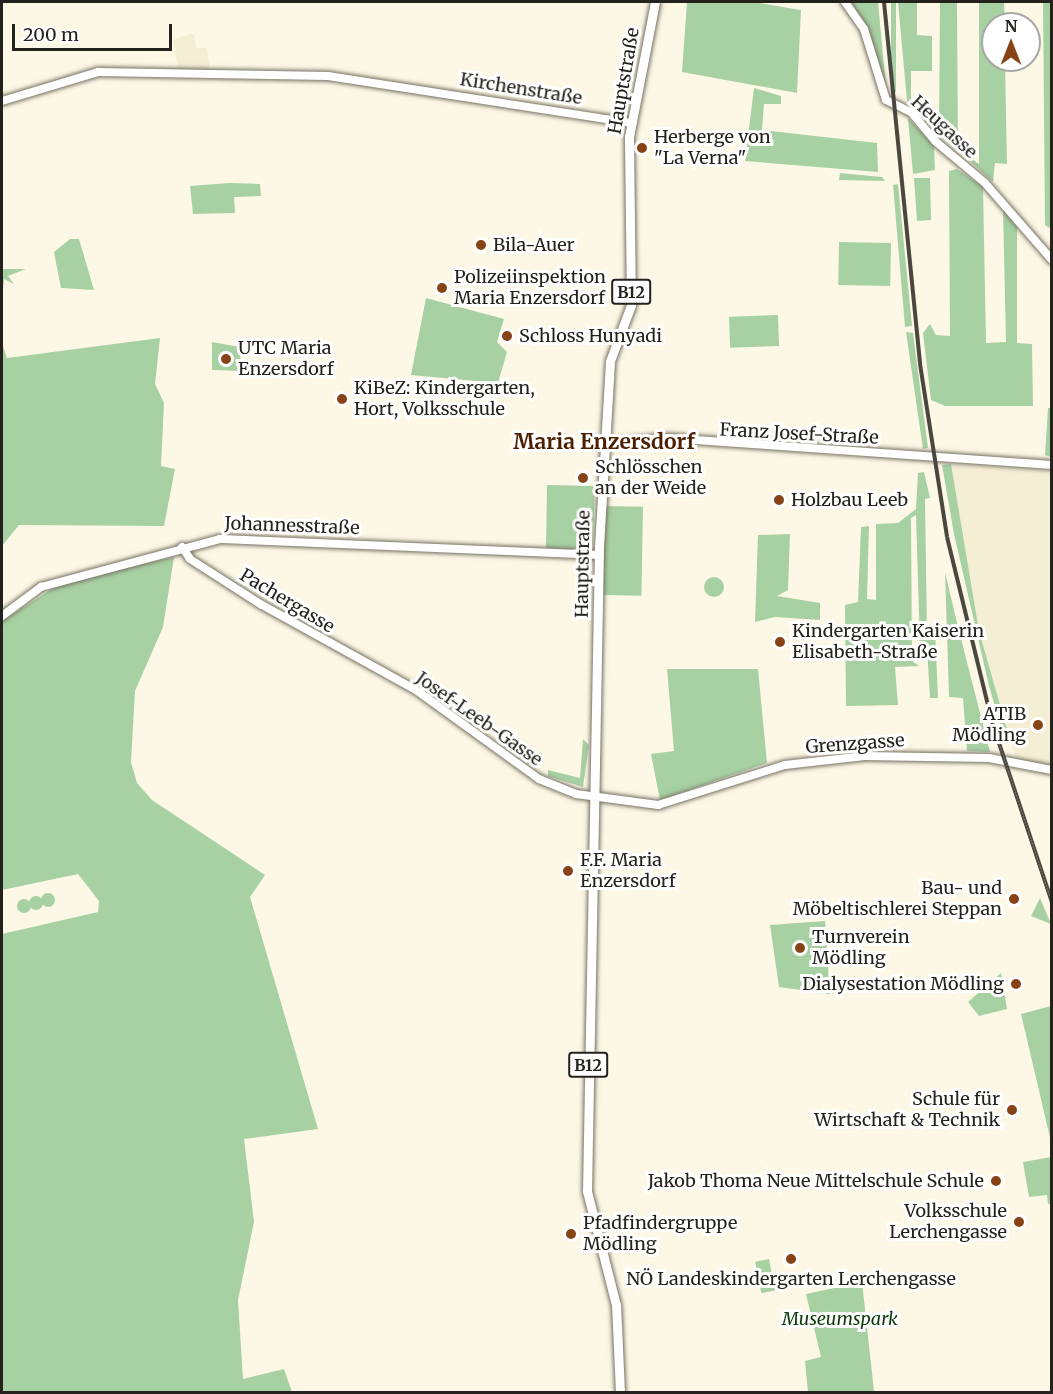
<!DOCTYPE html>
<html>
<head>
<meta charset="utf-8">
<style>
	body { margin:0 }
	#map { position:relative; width:1053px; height:1394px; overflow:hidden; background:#fdf8e6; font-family:Merriweather,serif }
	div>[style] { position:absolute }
	.built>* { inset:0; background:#f4eed4 }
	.green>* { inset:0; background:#a7d1a3; transform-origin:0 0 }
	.round { border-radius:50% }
	.roads { filter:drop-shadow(0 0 2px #777263) drop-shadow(0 0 2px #777263) }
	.tertiary>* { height:8px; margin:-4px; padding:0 4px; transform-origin:4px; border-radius:4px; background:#fff }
	.secondary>* { height:8px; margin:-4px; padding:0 4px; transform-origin:4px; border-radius:4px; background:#fff }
	.primary>* { height:9px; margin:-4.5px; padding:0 4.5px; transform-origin:4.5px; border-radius:4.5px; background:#fff }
	.rail>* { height:4px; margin-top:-2px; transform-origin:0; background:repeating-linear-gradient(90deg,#fff 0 4.5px,#4a473f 0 9px); box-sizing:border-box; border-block:2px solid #4a473f }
	.dots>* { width:16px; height:16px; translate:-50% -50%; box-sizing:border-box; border:3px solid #fff; border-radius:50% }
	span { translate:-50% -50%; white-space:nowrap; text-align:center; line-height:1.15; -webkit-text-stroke:6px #fff; paint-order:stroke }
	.shield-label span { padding:2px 4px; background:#fff; border:2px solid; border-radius:4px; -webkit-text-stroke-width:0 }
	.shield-label { font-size:16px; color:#24221c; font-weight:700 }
	.street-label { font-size:18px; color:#24221c }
	.poi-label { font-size:18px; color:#24221c }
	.left { translate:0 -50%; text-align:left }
	.right { translate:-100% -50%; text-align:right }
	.park-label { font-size:18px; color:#0b3a0b; font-style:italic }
	.quarter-label { font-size:21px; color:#4c1f00; font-weight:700 }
	.frame { position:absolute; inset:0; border:3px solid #24221c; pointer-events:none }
	.north { position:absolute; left:981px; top:12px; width:60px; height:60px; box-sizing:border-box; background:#fff; border:2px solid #a7a7a4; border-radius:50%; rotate:0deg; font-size:16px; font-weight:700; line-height:24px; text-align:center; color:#24221c }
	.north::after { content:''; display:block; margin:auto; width:21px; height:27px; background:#874315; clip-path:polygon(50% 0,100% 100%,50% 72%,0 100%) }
	.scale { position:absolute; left:12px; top:24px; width:160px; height:27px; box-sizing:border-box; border:3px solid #24221c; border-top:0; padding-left:8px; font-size:18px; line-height:21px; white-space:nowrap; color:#24221c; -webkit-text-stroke:4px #fff; paint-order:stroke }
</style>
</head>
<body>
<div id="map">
	<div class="built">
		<div style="clip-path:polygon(189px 34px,194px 34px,196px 48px,207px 48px,210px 70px,178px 70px,173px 40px)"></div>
		<div style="clip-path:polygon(951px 464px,1051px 471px,1050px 766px,1016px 759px,979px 631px)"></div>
	</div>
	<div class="green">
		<div style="clip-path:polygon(687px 2px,753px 2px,801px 10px,797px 93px,682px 72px)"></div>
		<div style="clip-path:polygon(851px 2px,878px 2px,886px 87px,868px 28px)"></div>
		<div style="left:891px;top:2px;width:5px;height:90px"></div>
		<div style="clip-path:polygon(898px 2px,917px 2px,917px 35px,932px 36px,932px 71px,911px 71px,911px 104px,907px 101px)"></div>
		<div style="clip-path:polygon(940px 2px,957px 2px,958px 149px,979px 164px,979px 2px,1004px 2px,1005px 24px,993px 24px,993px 60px,1005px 60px,1007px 164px,995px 163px,993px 182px,939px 133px)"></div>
		<div style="clip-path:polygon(1043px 2px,1052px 2px,1051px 229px,1045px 225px)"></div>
		<div style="clip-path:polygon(754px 88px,781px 96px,781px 104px,764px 104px,762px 130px,877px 143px,878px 172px,745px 161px)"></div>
		<div style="clip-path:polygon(908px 118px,934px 146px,935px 170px,913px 174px)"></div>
		<div style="clip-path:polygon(957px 169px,983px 187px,986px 343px,1006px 342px,1003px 209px,1017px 227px,1017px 343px,1032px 344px,1033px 406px,945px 406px,931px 400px,923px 333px,930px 324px,936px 335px,950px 336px,949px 171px)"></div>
		<div style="clip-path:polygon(840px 173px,882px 177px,885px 181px,839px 180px)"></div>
		<div style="clip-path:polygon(914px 178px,930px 178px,931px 220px,917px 221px)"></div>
		<div style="clip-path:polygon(229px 183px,260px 184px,261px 196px,234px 197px,235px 213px,193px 214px,190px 186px)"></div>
		<div style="clip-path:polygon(898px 184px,912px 326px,905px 327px,893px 185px)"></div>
		<div style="clip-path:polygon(70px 239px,79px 239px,94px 290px,61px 288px,54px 252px)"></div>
		<div style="left:839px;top:242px;width:52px;height:43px;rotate:1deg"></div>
		<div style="clip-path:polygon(2px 269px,26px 269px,8px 276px,14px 284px,4px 279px,2px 300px)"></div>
		<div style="clip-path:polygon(426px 298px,504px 319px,497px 342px,507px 352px,498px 383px,411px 375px)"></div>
		<div style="left:778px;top:315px;width:31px;height:49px;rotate:88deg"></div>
		<div style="clip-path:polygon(906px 332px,913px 333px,928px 448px,923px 449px)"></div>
		<div style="clip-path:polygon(160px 338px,155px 384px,164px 403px,161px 466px,175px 469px,164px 526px,19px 525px,2px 546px,2px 343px,7px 358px)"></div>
		<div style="clip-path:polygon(212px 342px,240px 347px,240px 371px,212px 370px)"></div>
		<div style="clip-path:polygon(1048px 408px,1051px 408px,1051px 457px,1045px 455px)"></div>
		<div style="clip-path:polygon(951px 464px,979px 631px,1011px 743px,1006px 744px,989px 686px,954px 534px,942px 465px)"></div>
		<div style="clip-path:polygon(924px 472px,930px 498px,925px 499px,927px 628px,935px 628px,938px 698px,930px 698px,927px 648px,920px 648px,916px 515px,911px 518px,912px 661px,919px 666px,895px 667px,898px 705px,846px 706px,845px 605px,858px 602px,861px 527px,869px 526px,867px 599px,876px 600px,876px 524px,898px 523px,916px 509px,918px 473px)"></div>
		<div style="clip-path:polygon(547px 485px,595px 486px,593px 545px,587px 550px,546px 548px)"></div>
		<div style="left:604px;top:506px;width:39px;height:89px;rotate:1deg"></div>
		<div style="clip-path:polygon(790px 534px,788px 590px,777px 596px,820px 603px,820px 620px,775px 617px,755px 622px,758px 535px)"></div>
		<div style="clip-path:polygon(174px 557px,163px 627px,135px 691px,131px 762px,137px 783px,152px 800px,265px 875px,250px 897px,318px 1129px,244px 1139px,254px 1222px,238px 1300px,243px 1379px,284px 1369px,292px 1392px,2px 1392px,2px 934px,98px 912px,99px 901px,78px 874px,2px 890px,2px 621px,61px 583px)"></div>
		<div style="clip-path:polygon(945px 572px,958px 627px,990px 752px,967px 751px,963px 698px,949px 697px)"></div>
		<div class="round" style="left:704px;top:577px;width:20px;height:20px"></div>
		<div style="clip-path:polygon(667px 669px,758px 669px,767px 763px,660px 800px,651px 754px,674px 751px)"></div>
		<div style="clip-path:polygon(583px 739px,589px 745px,583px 787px,548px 776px,548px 770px,580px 778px)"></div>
		<div style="clip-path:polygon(500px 743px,542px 753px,536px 769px)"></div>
		<div class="round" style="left:41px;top:893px;width:14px;height:14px"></div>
		<div class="round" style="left:29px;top:896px;width:14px;height:14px"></div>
		<div style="clip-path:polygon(1040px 898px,1051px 924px,1031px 916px)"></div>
		<div class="round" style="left:17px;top:899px;width:14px;height:14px"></div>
		<div style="clip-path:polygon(825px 921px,830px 994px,779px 987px,770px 925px)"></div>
		<div style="clip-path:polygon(1001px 973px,1007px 1009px,979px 1016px,968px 1002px)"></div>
		<div style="clip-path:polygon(1051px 1006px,1052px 1006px,1051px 1142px,1021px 1014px)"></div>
		<div style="clip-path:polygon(1051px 1157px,1051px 1204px,1048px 1204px,1047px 1195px,1029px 1197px,1023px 1162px)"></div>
		<div style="left:769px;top:1259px;width:32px;height:14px;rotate:79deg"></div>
		<div style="clip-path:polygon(862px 1282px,874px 1391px,808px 1392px,805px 1361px,821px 1357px,806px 1294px)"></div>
	</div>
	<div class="roads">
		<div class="tertiary">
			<div style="left:845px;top:2px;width:33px;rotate:55deg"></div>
			<div style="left:864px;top:29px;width:74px;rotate:72.8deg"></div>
			<div style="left:886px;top:100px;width:28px;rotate:26deg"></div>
			<div style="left:911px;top:112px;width:38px;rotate:50deg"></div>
			<div style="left:935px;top:141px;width:65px;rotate:40deg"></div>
			<div style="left:985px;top:183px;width:102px;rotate:49deg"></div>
			<div style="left:605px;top:444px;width:62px;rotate:-5.5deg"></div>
			<div style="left:667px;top:438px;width:386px;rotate:4deg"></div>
			<div style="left:182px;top:547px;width:14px;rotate:56deg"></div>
			<div style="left:190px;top:559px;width:85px;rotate:32.6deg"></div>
			<div style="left:262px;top:605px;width:176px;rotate:28.9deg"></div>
			<div style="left:416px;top:690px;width:152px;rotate:35.9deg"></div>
			<div style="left:539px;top:779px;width:40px;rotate:22deg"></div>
			<div style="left:576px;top:794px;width:83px;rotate:7.6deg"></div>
			<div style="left:658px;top:805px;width:133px;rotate:-17.5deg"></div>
			<div style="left:785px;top:765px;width:80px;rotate:-6.5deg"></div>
			<div style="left:864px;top:756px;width:125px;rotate:0.9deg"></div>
			<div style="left:989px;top:758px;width:64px;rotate:10.8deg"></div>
		</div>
		<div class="secondary">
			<div style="left:2px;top:101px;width:100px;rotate:-16.8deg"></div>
			<div style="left:98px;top:72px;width:230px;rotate:1deg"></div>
			<div style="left:328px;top:76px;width:308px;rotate:8.8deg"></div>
			<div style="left:2px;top:616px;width:49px;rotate:-36.6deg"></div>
			<div style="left:41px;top:587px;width:185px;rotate:-15deg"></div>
			<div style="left:220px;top:539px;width:378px;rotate:2.4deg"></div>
		</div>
		<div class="primary">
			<div style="left:620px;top:1392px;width:87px;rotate:-92.6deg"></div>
			<div style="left:616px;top:1305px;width:118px;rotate:-104.3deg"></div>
			<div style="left:587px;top:1191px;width:644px;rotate:-88.93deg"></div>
			<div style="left:599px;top:547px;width:186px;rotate:-86.6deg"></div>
			<div style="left:610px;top:361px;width:60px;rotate:-69.4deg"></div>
			<div style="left:631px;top:305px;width:168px;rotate:-90.7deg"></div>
			<div style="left:629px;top:137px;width:137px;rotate:-79.1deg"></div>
		</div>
	</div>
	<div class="rail">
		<div style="left:884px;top:2px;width:364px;rotate:84.3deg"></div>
		<div style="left:920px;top:364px;width:175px;rotate:81.1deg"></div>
		<div style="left:947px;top:537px;width:194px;rotate:76.3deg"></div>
		<div style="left:993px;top:725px;width:187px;rotate:71.6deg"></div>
	</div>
	<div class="dots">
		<div style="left:642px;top:148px;background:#874315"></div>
		<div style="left:481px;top:245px;background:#874315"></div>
		<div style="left:442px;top:288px;background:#874315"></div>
		<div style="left:507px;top:336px;background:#874315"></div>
		<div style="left:226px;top:359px;background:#874315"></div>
		<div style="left:342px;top:399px;background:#874315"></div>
		<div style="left:583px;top:478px;background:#874315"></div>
		<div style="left:779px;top:500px;background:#874315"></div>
		<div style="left:780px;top:642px;background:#874315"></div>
		<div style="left:1038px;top:725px;background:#874315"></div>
		<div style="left:568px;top:871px;background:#874315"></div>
		<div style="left:1014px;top:899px;background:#874315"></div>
		<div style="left:800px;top:948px;background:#874315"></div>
		<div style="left:1016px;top:984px;background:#874315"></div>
		<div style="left:1012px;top:1110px;background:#874315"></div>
		<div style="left:996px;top:1181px;background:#874315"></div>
		<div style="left:1019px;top:1222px;background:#874315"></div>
		<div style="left:571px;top:1234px;background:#874315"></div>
		<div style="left:791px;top:1259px;background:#874315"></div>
	</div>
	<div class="shield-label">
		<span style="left:631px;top:292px">B12</span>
		<span style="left:588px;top:1065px">B12</span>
	</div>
	<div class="street-label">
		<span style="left:624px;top:81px;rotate:-80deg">Hauptstraße</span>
		<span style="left:521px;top:89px;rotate:9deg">Kirchenstraße</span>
		<span style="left:944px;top:127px;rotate:43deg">Heugasse</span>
		<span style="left:799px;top:434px;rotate:3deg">Franz Josef-Straße</span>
		<span style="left:292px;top:526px;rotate:2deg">Johannesstraße</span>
		<span style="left:583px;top:564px;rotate:-89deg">Hauptstraße</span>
		<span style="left:287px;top:601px;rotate:31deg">Pachergasse</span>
		<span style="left:479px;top:719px;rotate:35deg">Josef-Leeb-Gasse</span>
		<span style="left:855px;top:744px;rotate:-4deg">Grenzgasse</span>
	</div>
	<div class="poi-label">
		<span class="left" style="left:654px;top:148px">Herberge von<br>"La Verna"</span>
		<span class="left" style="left:493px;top:245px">Bila-Auer</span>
		<span class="left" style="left:454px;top:288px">Polizeiinspektion<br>Maria Enzersdorf</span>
		<span class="left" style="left:519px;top:336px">Schloss Hunyadi</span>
		<span class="left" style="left:238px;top:359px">UTC Maria<br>Enzersdorf</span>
		<span class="left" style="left:354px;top:399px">KiBeZ: Kindergarten,<br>Hort, Volksschule</span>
		<span class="left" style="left:595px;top:478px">Schlösschen<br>an der Weide</span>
		<span class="left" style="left:791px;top:500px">Holzbau Leeb</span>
		<span class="left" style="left:792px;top:642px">Kindergarten Kaiserin<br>Elisabeth-Straße</span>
		<span class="right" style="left:1026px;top:725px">ATIB<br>Mödling</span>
		<span class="left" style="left:580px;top:871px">F.F. Maria<br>Enzersdorf</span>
		<span class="right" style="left:1002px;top:899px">Bau- und<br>Möbeltischlerei Steppan</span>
		<span class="left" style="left:812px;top:948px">Turnverein<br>Mödling</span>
		<span class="right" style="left:1004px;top:984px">Dialysestation Mödling</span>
		<span class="right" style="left:1000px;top:1110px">Schule für<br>Wirtschaft &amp; Technik</span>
		<span class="right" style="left:984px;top:1181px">Jakob Thoma Neue Mittelschule Schule</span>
		<span class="right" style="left:1007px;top:1222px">Volksschule<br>Lerchengasse</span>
		<span class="left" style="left:583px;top:1234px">Pfadfindergruppe<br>Mödling</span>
		<span style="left:791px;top:1279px">NÖ Landeskindergarten Lerchengasse</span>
	</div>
	<div class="park-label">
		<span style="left:840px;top:1319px">Museumspark</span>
	</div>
	<div class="quarter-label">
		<span style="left:604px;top:442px">Maria Enzersdorf</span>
	</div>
	<div class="frame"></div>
	<div class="north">N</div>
	<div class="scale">200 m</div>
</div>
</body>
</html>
